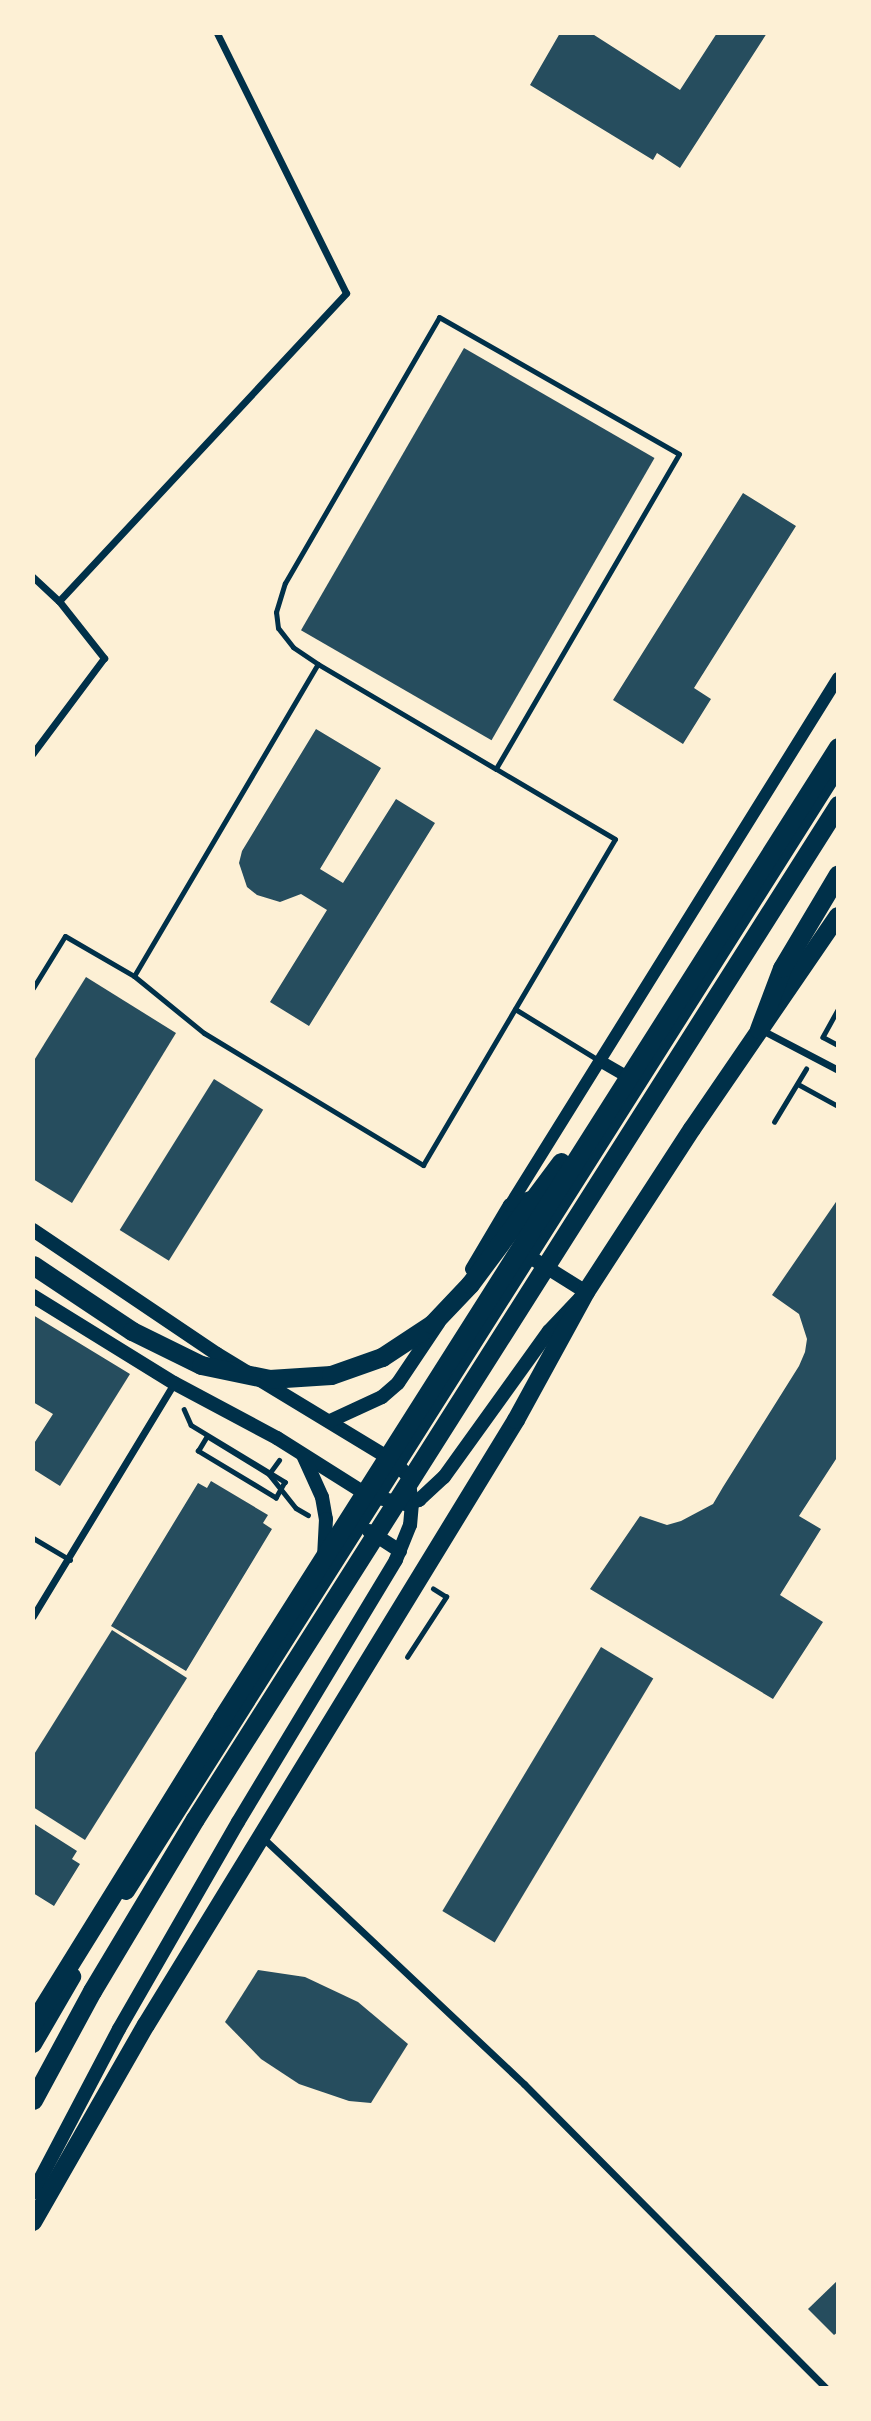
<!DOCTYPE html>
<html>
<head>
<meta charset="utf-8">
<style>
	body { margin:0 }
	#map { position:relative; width:871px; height:2421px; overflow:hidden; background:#fdf0d5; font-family:"Fira Sans",sans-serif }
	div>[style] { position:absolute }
	.building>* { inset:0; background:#264d5e; transform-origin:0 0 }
	.path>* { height:4.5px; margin:-2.25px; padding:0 2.25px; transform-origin:2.25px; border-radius:2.25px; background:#003049 }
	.service>* { height:5px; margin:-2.5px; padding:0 2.5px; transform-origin:2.5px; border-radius:2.5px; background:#003049 }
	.minor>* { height:7px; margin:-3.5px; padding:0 3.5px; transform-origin:3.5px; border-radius:3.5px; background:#003049 }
	.tertiary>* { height:12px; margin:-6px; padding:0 6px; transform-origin:6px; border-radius:6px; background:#003049 }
	.secondary>* { height:14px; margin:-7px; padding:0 7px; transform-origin:7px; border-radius:7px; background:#003049 }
	.primary>* { height:18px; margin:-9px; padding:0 9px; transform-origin:9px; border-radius:9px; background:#003049 }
	.trunk>* { height:19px; margin:-9.5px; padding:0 9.5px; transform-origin:9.5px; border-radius:9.5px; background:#003049 }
	span { translate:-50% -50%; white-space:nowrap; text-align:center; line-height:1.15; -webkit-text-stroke:7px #fdf0d5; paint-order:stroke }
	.frame { position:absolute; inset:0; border:35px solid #fdf0d5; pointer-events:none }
</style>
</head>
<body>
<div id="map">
	<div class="building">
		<div style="clip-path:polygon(560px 33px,591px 33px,680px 90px,717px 33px,767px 33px,680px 168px,657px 153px,653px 160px,530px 85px)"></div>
		<div style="left:464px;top:348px;width:220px;height:326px;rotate:30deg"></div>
		<div style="clip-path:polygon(743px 493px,796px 526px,694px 688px,711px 699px,683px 744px,613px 700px)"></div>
		<div style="clip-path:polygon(316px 729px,381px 768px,320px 869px,343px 883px,396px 799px,435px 823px,309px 1026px,270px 1002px,327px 910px,301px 894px,280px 902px,257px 895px,247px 887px,239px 863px,242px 851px)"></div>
		<div style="clip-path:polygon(86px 977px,176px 1033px,72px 1203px,33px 1179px,33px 1062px)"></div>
		<div style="left:214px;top:1079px;width:58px;height:178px;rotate:32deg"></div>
		<div style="clip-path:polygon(838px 1199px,838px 1456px,799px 1516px,821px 1529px,780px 1595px,823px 1622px,773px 1699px,590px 1589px,640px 1516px,667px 1525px,681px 1521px,713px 1504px,723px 1487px,799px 1366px,805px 1352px,807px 1339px,799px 1314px,772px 1295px)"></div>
		<div style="clip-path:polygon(33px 1315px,130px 1374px,60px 1486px,33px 1469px,33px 1445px,53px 1414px,33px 1402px)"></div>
		<div style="clip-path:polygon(211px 1481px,268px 1515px,263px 1523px,272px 1529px,186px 1671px,111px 1626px,198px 1483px,207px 1488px)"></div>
		<div style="clip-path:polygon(112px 1630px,187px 1678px,85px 1840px,33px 1807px,33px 1756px)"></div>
		<div style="left:601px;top:1647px;width:61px;height:308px;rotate:31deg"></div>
		<div style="clip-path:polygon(33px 1823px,77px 1851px,72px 1859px,80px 1864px,54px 1906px,33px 1893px)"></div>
		<div style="clip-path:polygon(258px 1970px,305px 1977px,358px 2002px,408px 2044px,371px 2103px,349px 2101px,299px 2084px,261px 2059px,225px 2022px)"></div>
		<div style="clip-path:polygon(838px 2280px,838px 2332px,834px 2335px,808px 2309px)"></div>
	</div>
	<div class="path">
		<div style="left:838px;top:1010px;width:31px;rotate:119deg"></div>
		<div style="left:823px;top:1037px;width:17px;rotate:28deg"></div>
		<div style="left:798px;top:1084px;width:46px;rotate:28.8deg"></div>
		<div style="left:774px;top:1122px;width:62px;rotate:-58.9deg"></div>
		<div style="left:184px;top:1409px;width:17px;rotate:66deg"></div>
		<div style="left:191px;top:1425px;width:110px;rotate:31.2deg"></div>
		<div style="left:285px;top:1482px;width:18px;rotate:119deg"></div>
		<div style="left:276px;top:1498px;width:91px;rotate:-148.9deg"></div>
		<div style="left:198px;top:1451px;width:17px;rotate:-59deg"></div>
		<div style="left:207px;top:1436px;width:73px;rotate:31.5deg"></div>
		<div style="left:269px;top:1474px;width:43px;rotate:51.5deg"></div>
		<div style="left:296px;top:1508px;width:14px;rotate:30deg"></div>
		<div style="left:269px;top:1474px;width:17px;rotate:-54deg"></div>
		<div style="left:407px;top:1657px;width:72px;rotate:-57deg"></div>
		<div style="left:446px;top:1597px;width:15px;rotate:-148deg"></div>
	</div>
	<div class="service">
		<div style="left:134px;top:976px;width:362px;rotate:-59.5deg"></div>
		<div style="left:33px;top:988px;width:61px;rotate:-58.4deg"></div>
		<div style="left:65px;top:936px;width:80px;rotate:30.1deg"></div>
		<div style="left:134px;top:976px;width:90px;rotate:39.2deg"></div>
		<div style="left:204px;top:1033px;width:256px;rotate:31.1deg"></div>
		<div style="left:423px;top:1165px;width:378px;rotate:-59.5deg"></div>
		<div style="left:615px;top:839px;width:138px;rotate:-149.5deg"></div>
		<div style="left:496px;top:769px;width:207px;rotate:-149.5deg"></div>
		<div style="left:318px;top:664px;width:30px;rotate:-146deg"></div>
		<div style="left:293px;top:647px;width:24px;rotate:-128deg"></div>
		<div style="left:278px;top:628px;width:16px;rotate:-97deg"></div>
		<div style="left:276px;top:612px;width:30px;rotate:-73deg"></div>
		<div style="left:285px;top:583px;width:307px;rotate:-59.9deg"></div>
		<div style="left:439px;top:317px;width:276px;rotate:29.7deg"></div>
		<div style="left:679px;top:454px;width:364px;rotate:120.2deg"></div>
		<div style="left:515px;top:1009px;width:100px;rotate:31.5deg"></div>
		<div style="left:33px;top:1538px;width:43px;rotate:30.7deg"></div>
	</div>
	<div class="minor">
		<div style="left:33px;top:577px;width:35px;rotate:43deg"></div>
		<div style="left:59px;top:601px;width:73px;rotate:51.7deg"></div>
		<div style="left:104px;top:658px;width:119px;rotate:126.8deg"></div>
		<div style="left:59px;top:601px;width:421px;rotate:-47deg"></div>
		<div style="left:346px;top:293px;width:290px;rotate:-116.4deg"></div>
		<div style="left:760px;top:1029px;width:88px;rotate:27.7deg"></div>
		<div style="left:33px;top:1616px;width:272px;rotate:-58.8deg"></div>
		<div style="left:263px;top:1838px;width:359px;rotate:43.3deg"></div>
		<div style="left:524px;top:2084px;width:429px;rotate:45.2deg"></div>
	</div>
	<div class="tertiary">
		<div style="left:600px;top:1061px;width:38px;rotate:30deg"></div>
		<div style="left:510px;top:1205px;width:621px;rotate:-58.1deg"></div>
	</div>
	<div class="secondary">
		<div style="left:33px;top:1230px;width:222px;rotate:34deg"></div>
		<div style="left:217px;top:1354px;width:207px;rotate:31.2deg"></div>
		<div style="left:394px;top:1461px;width:21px;rotate:47deg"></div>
		<div style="left:408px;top:1476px;width:27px;rotate:82deg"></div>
		<div style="left:412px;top:1503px;width:22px;rotate:95deg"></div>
		<div style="left:410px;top:1525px;width:38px;rotate:112deg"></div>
		<div style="left:396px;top:1560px;width:306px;rotate:121.1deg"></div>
		<div style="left:238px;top:1822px;width:239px;rotate:119.9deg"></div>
		<div style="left:119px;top:2029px;width:185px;rotate:117.7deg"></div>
		<div style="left:472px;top:1269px;width:74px;rotate:-59.3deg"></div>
		<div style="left:510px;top:1205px;width:28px;rotate:-19deg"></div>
		<div style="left:33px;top:1296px;width:166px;rotate:31.7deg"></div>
		<div style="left:174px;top:1383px;width:117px;rotate:28.1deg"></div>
		<div style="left:277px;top:1438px;width:109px;rotate:32.2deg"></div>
		<div style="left:369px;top:1496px;width:38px;rotate:12deg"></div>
		<div style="left:406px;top:1504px;width:14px;rotate:-17deg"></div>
		<div style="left:419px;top:1500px;width:34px;rotate:-43deg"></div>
		<div style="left:444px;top:1477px;width:180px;rotate:-54.3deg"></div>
		<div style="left:549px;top:1331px;width:54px;rotate:-46.5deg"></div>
		<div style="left:586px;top:1292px;width:66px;rotate:-148deg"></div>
		<div style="left:330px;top:1421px;width:57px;rotate:-24.8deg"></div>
		<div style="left:382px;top:1397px;width:21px;rotate:-41deg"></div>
		<div style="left:398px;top:1383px;width:73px;rotate:-56.1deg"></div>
		<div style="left:303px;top:1455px;width:46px;rotate:65.7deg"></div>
		<div style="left:322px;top:1497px;width:22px;rotate:80deg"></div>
		<div style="left:326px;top:1519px;width:33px;rotate:93deg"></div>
		<div style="left:369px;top:1531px;width:37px;rotate:33deg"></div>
	</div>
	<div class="primary">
		<div style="left:126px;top:1891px;width:1331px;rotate:-57.67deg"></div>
		<div style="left:33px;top:2044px;width:78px;rotate:-59.8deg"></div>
		<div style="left:33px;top:2222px;width:227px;rotate:-60.2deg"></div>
		<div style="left:146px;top:2025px;width:709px;rotate:-58.55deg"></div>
		<div style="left:516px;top:1420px;width:146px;rotate:-61.3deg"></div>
		<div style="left:586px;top:1292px;width:194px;rotate:-57deg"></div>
		<div style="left:692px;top:1129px;width:258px;rotate:-55.6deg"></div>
	</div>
	<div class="trunk">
		<div style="left:759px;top:1029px;width:65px;rotate:-69.3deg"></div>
		<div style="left:782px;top:968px;width:109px;rotate:-59.2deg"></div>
		<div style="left:33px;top:1265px;width:119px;rotate:33.7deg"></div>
		<div style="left:132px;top:1331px;width:77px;rotate:26.2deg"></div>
		<div style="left:201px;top:1365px;width:69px;rotate:11.6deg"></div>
		<div style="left:269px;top:1379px;width:62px;rotate:-3.7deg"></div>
		<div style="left:331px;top:1375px;width:54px;rotate:-19.4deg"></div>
		<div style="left:382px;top:1357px;width:60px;rotate:-33.4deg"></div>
		<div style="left:432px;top:1324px;width:55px;rotate:-46.5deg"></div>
		<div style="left:470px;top:1284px;width:152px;rotate:-53.3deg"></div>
		<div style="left:33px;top:2023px;width:359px;rotate:-58.2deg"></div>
		<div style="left:222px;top:1718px;width:1150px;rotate:-57.61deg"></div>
		<div style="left:33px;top:2100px;width:124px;rotate:-61.6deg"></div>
		<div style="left:92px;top:1991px;width:200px;rotate:-59.1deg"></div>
		<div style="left:195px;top:1819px;width:1201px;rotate:-57.62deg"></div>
	</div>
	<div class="frame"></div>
</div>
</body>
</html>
